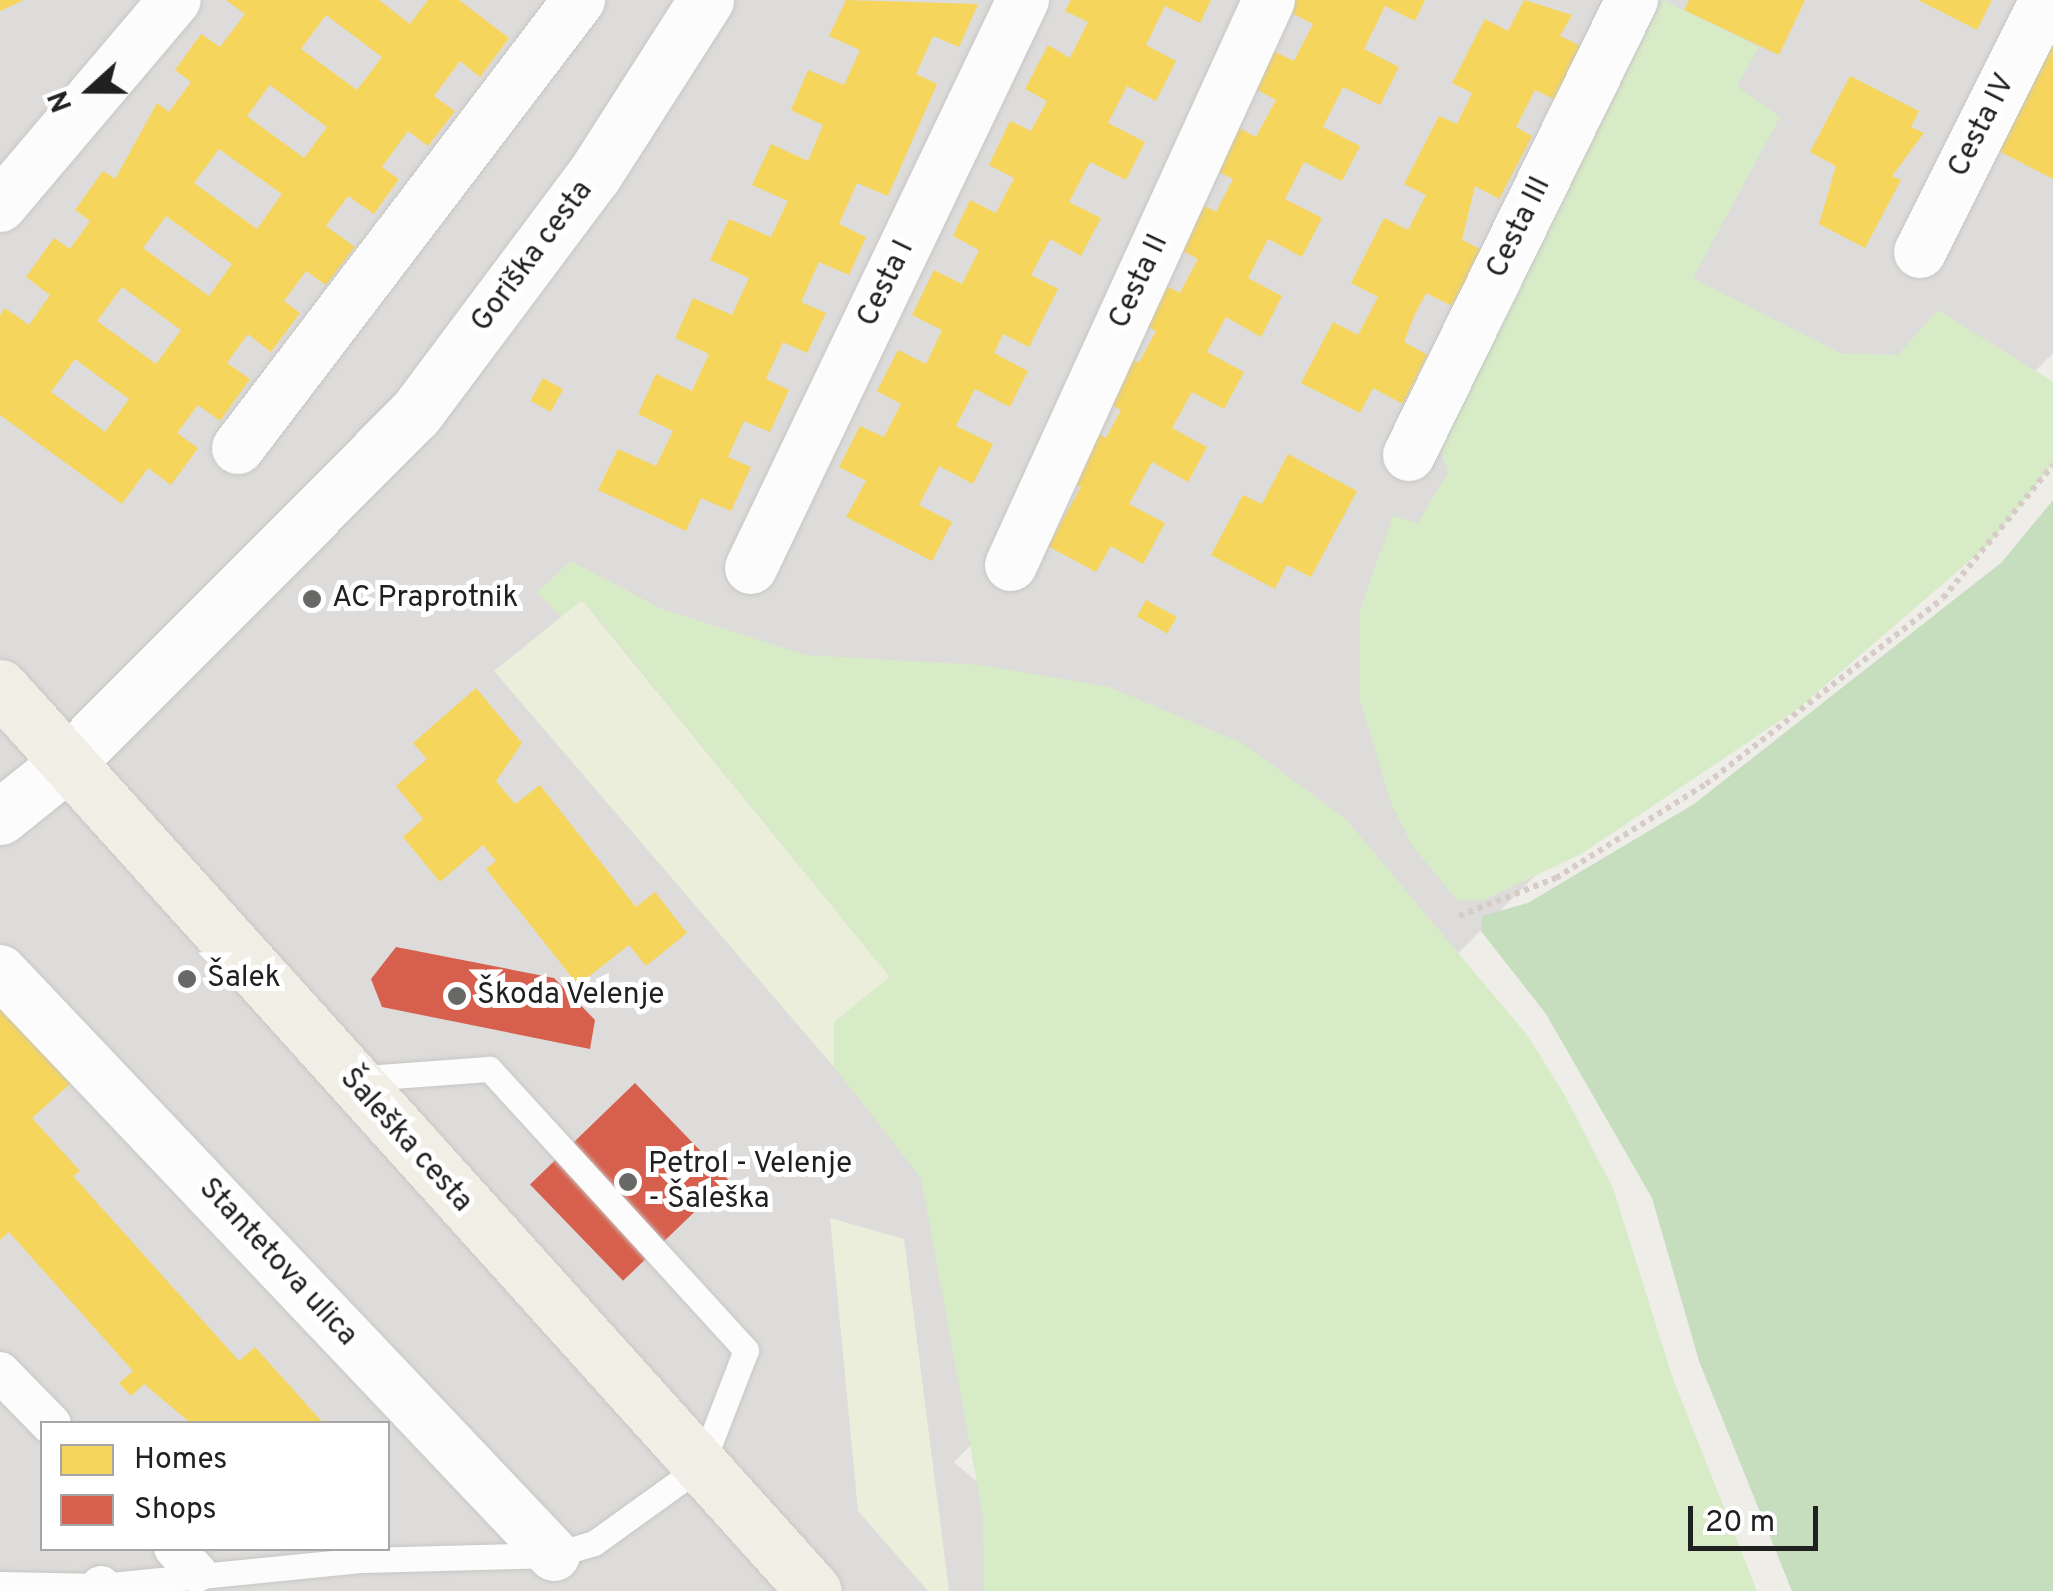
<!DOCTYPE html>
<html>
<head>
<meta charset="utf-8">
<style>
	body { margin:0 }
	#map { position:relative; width:2053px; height:1591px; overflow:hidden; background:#eeede8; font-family:Overpass,sans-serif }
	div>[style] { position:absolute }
	.residential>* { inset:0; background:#dddcda }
	.farmland>* { inset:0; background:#eceedc }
	.grass>* { inset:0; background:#d7ebc7 }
	.forest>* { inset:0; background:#c6ddbe }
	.homes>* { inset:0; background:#f6d55c; transform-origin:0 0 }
	.shops>* { inset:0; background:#d6604d; transform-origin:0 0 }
	.path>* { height:6px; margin-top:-3px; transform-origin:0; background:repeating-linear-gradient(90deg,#d7cbc7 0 5px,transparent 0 10px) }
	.roads { filter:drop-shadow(0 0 2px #c7c6c4) drop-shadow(0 0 2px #c7c6c4) }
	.service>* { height:25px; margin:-12.5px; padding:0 12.5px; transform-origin:12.5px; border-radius:12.5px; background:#fcfcfc }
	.pedestrian>* { height:40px; margin:-20px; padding:0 20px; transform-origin:20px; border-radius:20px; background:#fcfcfc }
	.minor>* { height:52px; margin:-26px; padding:0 26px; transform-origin:26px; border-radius:26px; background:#fcfcfc }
	.tertiary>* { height:55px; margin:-27.5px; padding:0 27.5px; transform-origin:27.5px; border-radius:27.5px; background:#fcfcfc }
	.primary>* { height:55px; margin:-27.5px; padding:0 27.5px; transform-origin:27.5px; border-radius:27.5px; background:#f1eee5 }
	.dots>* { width:28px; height:28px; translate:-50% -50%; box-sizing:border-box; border:5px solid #fff; border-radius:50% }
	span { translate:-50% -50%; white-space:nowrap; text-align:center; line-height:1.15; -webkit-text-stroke:10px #fff; paint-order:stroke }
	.street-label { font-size:30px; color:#202020 }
	.poi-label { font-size:30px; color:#202020 }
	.left { translate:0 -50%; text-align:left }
	.legend { position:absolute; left:40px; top:1421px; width:350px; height:130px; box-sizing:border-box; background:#fff; border:2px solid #a6a6a6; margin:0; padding:12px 18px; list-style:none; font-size:30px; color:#202020 }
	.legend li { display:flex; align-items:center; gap:20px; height:50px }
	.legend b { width:50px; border:2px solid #a6a6a6 }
	.north { position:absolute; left:40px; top:40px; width:100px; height:100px; -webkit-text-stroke:8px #fff; paint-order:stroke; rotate:249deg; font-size:28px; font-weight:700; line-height:40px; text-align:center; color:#202020 }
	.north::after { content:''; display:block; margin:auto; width:35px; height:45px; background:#202020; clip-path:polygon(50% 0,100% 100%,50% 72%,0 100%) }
	.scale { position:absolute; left:1688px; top:1506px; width:130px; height:45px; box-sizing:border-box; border:5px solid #202020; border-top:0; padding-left:12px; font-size:30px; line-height:35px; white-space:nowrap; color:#202020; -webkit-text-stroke:8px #fff; paint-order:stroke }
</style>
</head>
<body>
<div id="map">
	<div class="residential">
		<div style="clip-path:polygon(evenodd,0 0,2053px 0,2053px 353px,954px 1462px,1105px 1591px,0 1591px,0 0,42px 1424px,388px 1424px,388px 1548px,42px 1548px,42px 1424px)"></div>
	</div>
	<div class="farmland">
		<div style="clip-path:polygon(582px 600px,890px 977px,834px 1022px,834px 1067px,494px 671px)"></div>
		<div style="clip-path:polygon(830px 1218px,904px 1239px,949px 1591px,928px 1591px,858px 1511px)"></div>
	</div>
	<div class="grass">
		<div style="clip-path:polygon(1663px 0,1759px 47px,1737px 86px,1780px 117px,1693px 278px,1840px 353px,1898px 355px,1938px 310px,2053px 382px,2053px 464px,1989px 544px,1799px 708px,1581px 854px,1484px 900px,1458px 901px,1413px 847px,1391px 803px,1360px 700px,1360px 610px,1393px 516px,1418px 523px,1448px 472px,1433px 429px)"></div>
		<div style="clip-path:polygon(571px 561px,662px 609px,806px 655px,980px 665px,1109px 687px,1242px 743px,1345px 818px,1527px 1035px,1564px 1094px,1613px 1188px,1672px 1376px,1757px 1591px,984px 1591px,983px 1516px,921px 1178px,834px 1067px,834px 1022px,890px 977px,598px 618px,582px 601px,561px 616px,537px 592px)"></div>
	</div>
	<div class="forest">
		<div style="clip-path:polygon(2053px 500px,2053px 1591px,1792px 1591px,1699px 1361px,1652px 1198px,1546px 1014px,1481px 931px,1482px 916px,1528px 903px,1694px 804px,2002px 562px)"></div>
	</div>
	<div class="homes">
		<div style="clip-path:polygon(0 0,24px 0,0 11px)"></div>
		<div style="clip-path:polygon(evenodd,226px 0,379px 0,410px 24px,428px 0,459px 0,509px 38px,480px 77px,460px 61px,434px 96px,455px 111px,428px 146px,408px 131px,382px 167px,399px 179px,374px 214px,348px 196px,326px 226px,355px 247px,326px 285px,306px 271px,284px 301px,300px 313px,271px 352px,248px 334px,227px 363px,250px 379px,220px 421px,198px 405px,177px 433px,198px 448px,171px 485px,148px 468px,122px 504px,0 415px,0 315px,5px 308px,29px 325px,50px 295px,26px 277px,54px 238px,70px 249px,90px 221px,75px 210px,103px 171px,115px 179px,157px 103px,169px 112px,191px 82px,175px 70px,201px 34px,220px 47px,245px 14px,226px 0,326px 15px,382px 57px,357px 90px,301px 49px,326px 15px,226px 0,270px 85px,327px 127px,304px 158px,247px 116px,270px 85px,226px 0,219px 149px,282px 194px,257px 229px,194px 183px,219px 149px,226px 0,166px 216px,232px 264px,209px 296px,143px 248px,166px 216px,226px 0,122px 287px,181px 330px,156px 364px,97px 321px,122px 287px,226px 0,75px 359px,129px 399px,105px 432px,51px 392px,75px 359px)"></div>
		<div style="clip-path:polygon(846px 0,978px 4px,959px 47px,933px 36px,916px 74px,937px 84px,888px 196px,857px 183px,839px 224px,866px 237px,849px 275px,819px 262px,801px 302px,826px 313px,807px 353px,783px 342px,766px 379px,789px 390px,770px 432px,744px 421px,728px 457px,751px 467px,731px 511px,701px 498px,686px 531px,598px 490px,618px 449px,656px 466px,673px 431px,638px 414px,656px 374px,692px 391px,709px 354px,675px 338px,693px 298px,732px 315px,749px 278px,710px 260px,729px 219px,771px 237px,788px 201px,752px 185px,771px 144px,808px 161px,823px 125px,791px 110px,808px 70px,844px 85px,860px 50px,829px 36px)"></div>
		<div style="clip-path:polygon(1071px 0,1211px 0,1200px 23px,1165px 6px,1146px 45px,1176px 61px,1156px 101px,1127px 86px,1108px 123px,1145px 142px,1126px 180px,1090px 162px,1069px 202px,1101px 218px,1081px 256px,1050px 239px,1031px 275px,1058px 289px,1029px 347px,1003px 334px,994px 353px,1028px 371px,1010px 407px,975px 389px,956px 426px,993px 444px,973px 484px,939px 466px,919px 505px,952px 522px,932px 561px,846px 517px,866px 481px,839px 467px,860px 426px,884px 437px,901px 404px,877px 391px,898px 350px,926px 364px,942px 330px,912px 315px,934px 270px,962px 284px,979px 250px,953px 236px,970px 200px,996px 213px,1014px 178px,989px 165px,1010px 121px,1031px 131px,1047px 101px,1025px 89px,1048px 45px,1070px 58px,1088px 22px,1065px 11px)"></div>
		<div style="clip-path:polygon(1289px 0,1425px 0,1415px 21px,1385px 6px,1364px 49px,1399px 67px,1380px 105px,1343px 87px,1323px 127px,1360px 146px,1342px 181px,1304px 162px,1285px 199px,1322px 218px,1302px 257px,1268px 239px,1248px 278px,1282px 296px,1261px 337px,1226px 317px,1207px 352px,1244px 372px,1224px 409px,1192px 392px,1172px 428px,1207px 447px,1188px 482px,1152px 462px,1129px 504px,1165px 523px,1143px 564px,1111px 546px,1096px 572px,1048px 546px,1081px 487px,1053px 472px,1079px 423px,1106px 438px,1121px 410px,1090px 393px,1114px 350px,1139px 363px,1156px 331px,1128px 316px,1149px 277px,1180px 293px,1198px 259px,1168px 243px,1192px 199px,1216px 212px,1233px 179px,1205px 165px,1227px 122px,1256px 137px,1276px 100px,1250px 86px,1269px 49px,1294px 61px,1313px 24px,1284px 9px)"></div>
		<div style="clip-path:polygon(1524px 0,1572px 15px,1560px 36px,1583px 47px,1556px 100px,1535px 90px,1516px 127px,1532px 136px,1499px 199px,1475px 186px,1462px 240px,1482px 250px,1452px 306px,1426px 293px,1414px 316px,1404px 342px,1428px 355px,1403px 404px,1373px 388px,1360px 413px,1301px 383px,1333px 322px,1358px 335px,1378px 297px,1351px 283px,1384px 218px,1408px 230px,1426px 195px,1404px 184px,1439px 116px,1457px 124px,1472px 93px,1452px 83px,1485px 19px,1508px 31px)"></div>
		<div style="clip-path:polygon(1689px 0,1805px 0,1779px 55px,1684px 10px)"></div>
		<div style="clip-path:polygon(1918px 0,1992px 0,1977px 30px)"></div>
		<div style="clip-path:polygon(2053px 44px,2053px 179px,1999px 151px)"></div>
		<div style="clip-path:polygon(1850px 76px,1919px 111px,1911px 127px,1924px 133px,1892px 176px,1901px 180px,1865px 248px,1819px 224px,1836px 166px,1810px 152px)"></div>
		<div style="left:543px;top:378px;width:23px;height:26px;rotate:29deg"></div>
		<div style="clip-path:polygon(1288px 454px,1357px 491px,1311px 577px,1287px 565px,1275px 589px,1211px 555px,1243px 495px,1262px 504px)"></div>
		<div style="left:1146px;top:600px;width:35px;height:19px;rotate:29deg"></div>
		<div style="clip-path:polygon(476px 688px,522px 743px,496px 781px,515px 804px,540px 785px,636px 907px,655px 892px,687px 933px,646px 966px,629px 945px,578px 985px,486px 869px,496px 861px,483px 845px,440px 882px,403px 837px,423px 819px,396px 786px,427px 759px,413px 743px)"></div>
		<div style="clip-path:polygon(0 1001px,72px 1082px,32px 1118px,80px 1171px,73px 1176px,239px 1361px,255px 1347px,324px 1424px,192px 1424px,144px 1384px,131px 1396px,119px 1383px,133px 1371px,9px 1232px,0 1240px)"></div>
	</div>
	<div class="shops">
		<div style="clip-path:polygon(396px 947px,554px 978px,595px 1020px,590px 1049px,382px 1007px,371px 979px)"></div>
		<div style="left:635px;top:1083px;width:134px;height:146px;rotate:46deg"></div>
	</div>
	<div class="path">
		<div style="left:1459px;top:916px;width:104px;rotate:-21.4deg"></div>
		<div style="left:1556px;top:878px;width:177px;rotate:-32.1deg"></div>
		<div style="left:1706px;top:784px;width:301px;rotate:-38.1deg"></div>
		<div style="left:1943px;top:598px;width:173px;rotate:-50.4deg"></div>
	</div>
	<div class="roads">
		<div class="service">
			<div style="left:0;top:1584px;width:101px;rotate:1.1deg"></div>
			<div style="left:101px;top:1586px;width:263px;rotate:-5.7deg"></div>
			<div style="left:363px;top:1560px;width:191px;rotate:-1.5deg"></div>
			<div style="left:554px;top:1555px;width:42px;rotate:-16.7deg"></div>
			<div style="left:594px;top:1543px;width:132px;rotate:-35.7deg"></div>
			<div style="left:701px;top:1466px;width:124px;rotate:-68.8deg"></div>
			<div style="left:746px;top:1350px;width:381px;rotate:-132.4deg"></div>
			<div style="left:489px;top:1069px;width:135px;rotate:175.8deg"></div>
		</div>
		<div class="pedestrian">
			<div style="left:0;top:1372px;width:73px;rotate:45.6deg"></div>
			<div style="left:174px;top:1548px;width:33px;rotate:47deg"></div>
			<div style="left:101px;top:1586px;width:6px;rotate:59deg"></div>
		</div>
		<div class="minor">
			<div style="left:0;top:206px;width:270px;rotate:-49.7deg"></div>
			<div style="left:1920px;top:252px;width:282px;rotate:-63.4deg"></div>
			<div style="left:238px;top:448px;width:563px;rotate:-52.72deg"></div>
			<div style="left:1409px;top:455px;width:507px;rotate:-63.89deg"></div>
			<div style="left:1011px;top:565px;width:621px;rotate:-65.46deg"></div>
			<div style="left:751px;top:568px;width:630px;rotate:-64.41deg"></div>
			<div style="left:0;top:971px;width:805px;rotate:46.51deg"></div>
		</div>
		<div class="tertiary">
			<div style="left:0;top:817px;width:85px;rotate:-38.8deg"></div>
			<div style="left:66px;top:764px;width:494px;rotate:-45.1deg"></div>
			<div style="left:415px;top:414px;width:299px;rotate:-53.2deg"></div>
			<div style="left:594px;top:175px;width:208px;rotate:-57.4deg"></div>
		</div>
		<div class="primary">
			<div style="left:0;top:687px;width:1216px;rotate:48deg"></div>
		</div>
	</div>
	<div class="dots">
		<div style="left:312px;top:599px;background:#686866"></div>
		<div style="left:187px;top:979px;background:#686866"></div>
		<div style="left:457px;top:996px;background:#686866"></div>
		<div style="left:628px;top:1182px;background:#686866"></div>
	</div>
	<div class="street-label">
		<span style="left:1983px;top:126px;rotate:-63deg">Cesta IV</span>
		<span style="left:1520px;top:228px;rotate:-64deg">Cesta III</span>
		<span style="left:533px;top:257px;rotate:-53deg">Goriška cesta</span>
		<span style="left:1140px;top:282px;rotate:-65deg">Cesta II</span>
		<span style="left:887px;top:284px;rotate:-64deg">Cesta I</span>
		<span style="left:405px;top:1141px;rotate:48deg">Šaleška cesta</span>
		<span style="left:277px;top:1263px;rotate:47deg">Stantetova ulica</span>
	</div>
	<div class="poi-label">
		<span class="left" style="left:332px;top:599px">AC Praprotnik</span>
		<span class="left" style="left:207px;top:979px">Šalek</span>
		<span class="left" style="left:477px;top:996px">Škoda Velenje</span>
		<span class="left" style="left:648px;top:1182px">Petrol - Velenje<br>- Šaleška</span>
	</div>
	<ul class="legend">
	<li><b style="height:28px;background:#f6d55c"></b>Homes</li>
	<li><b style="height:28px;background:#d6604d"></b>Shops</li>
	</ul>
	<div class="north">N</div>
	<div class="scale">20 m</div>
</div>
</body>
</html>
